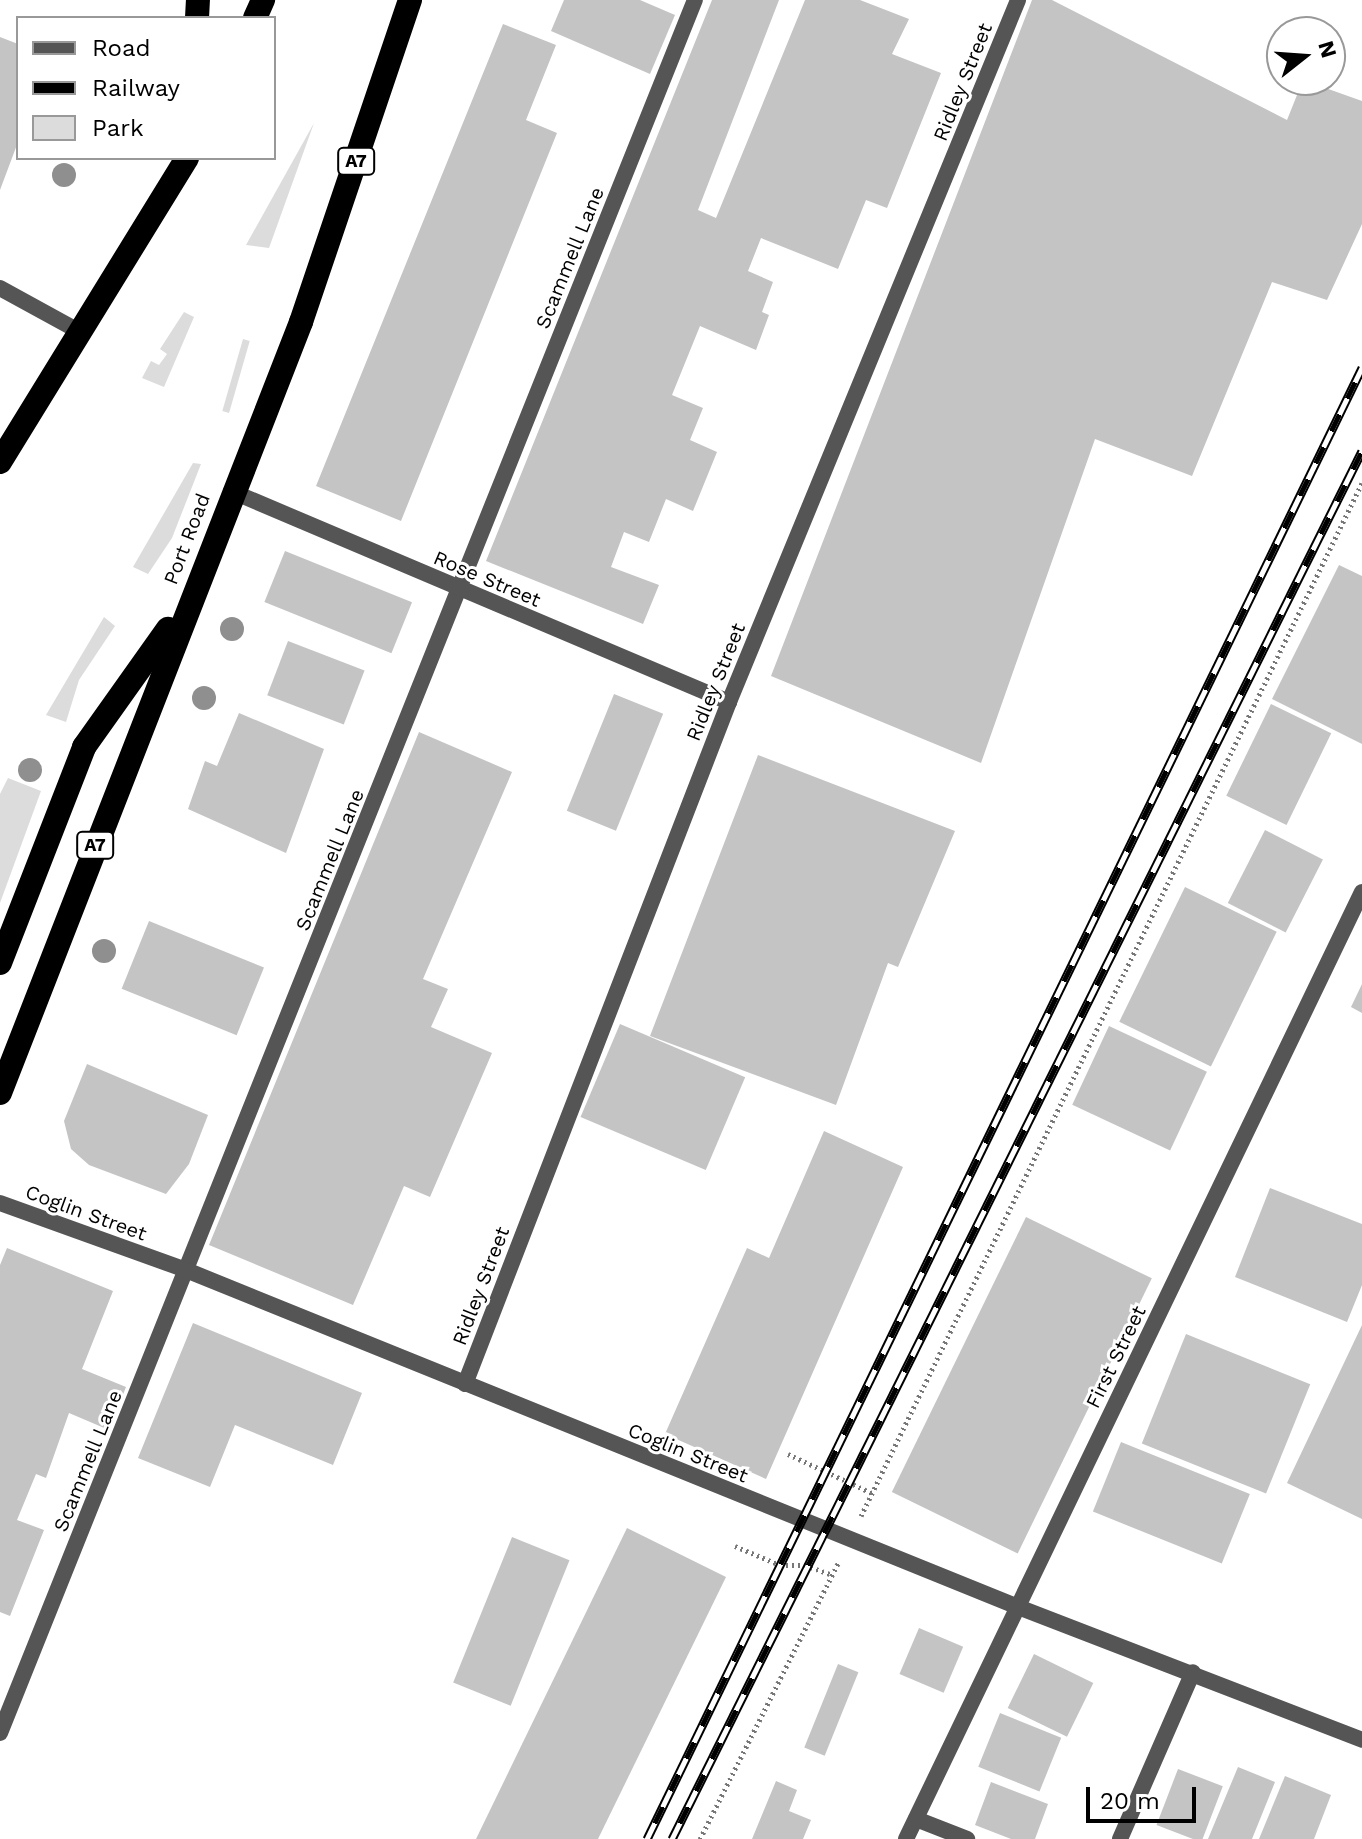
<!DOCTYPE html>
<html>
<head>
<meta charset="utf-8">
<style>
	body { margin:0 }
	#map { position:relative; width:1362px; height:1839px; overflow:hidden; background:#fff; font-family:"Work Sans",sans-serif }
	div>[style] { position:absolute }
	.green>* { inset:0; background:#dcdcdc; transform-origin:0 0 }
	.building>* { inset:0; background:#c4c4c4; transform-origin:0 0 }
	.path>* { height:5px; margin-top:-2.5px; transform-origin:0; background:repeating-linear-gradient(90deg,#777 0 2px,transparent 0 6px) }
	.lane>* { height:16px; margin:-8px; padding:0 8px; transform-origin:8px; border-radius:8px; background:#555 }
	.street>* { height:16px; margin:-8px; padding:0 8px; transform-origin:8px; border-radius:8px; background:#555 }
	.highway>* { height:24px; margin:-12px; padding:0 12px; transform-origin:12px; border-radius:12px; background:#000 }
	.rail>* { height:9px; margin-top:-4.5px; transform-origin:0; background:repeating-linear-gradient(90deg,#fff 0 18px,#000 0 36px); box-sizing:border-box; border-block:2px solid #000 }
	.trees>* { width:24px; height:24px; margin:-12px; border-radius:50%; background:#8f8f8f }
	span { translate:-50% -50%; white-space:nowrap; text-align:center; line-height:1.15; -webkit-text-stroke:6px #fff; paint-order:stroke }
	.shield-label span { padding:2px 6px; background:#fff; border:2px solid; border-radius:6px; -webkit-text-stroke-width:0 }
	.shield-label { font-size:18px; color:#000; font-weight:700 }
	.street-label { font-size:20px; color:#000 }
	.legend { position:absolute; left:16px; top:16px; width:260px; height:144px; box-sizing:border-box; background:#fff; border:2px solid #999; margin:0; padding:10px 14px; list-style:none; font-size:24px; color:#000 }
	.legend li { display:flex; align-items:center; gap:16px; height:40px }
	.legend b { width:40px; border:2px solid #999 }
	.north { position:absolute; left:1266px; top:16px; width:80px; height:80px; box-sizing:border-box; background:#fff; border:2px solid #999; border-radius:50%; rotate:73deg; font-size:22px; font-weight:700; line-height:32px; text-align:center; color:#000 }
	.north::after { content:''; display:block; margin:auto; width:28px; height:36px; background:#000; clip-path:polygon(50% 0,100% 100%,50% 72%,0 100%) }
	.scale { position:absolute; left:1086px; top:1787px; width:110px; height:36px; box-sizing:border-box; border:4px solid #000; border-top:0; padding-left:10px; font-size:24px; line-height:28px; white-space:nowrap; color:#000; -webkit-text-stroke:6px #fff; paint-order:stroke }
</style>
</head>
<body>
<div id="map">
	<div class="green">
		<div style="clip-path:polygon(314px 123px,269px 248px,246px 245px)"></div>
		<div style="clip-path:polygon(184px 312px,194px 317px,164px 387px,142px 378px,151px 361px,159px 365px,167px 354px,160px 349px)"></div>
		<div style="left:243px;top:339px;width:7px;height:75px;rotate:16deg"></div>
		<div style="clip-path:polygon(193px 463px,201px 464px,172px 538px,148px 574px,133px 567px)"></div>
		<div style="clip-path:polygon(104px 617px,115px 626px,79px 680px,66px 722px,46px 715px)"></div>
		<div style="clip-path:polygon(8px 778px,41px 791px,0 903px,0 794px)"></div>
	</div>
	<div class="building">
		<div style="clip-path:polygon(564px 0,640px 0,675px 15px,650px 74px,551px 31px)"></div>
		<div style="clip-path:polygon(712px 0,779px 0,698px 210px,716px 218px,805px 0,860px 0,909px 19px,892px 54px,941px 73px,887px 208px,866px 200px,838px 269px,761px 238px,748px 271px,773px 282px,762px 312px,769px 315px,756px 350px,700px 326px,672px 395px,703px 408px,690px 440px,717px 452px,693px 511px,666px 499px,649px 542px,624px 532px,611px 567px,659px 585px,643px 624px,486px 561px)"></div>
		<div style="clip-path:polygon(1032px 0,1052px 0,1287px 120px,1303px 80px,1362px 101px,1362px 224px,1327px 300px,1272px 282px,1192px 476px,1095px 439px,981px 763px,771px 676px)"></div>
		<div style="clip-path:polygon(503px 24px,556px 45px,526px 120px,557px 133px,401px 521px,316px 486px)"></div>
		<div style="clip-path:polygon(0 37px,18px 44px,18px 142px,0 190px)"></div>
		<div style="left:285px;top:551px;width:137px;height:55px;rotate:22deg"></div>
		<div style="clip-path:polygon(1339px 565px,1362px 576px,1362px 744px,1272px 699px)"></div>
		<div style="left:288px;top:641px;width:82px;height:58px;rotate:21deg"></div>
		<div style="left:614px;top:694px;width:53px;height:126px;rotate:22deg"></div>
		<div style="left:1271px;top:704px;width:67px;height:102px;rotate:26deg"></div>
		<div style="clip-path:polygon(239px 713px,324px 749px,286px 853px,188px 809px,205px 761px,217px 766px)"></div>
		<div style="clip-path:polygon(419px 732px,512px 772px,423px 979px,448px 989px,431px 1027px,492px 1053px,430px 1197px,404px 1186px,353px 1305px,209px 1245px)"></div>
		<div style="clip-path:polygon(758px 755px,955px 831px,898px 967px,888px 963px,836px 1105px,650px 1036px)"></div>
		<div style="left:1265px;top:830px;width:65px;height:82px;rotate:27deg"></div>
		<div style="left:1185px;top:887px;width:102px;height:150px;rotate:26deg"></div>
		<div style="left:149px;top:921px;width:124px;height:73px;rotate:22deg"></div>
		<div style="clip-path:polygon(1362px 984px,1362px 1013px,1351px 1007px)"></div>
		<div style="left:620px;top:1024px;width:136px;height:101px;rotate:23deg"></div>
		<div style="left:1109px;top:1026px;width:108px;height:87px;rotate:25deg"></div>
		<div style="clip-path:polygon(87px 1064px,208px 1115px,189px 1164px,166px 1194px,89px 1165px,71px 1149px,64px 1121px)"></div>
		<div style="clip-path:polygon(824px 1131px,903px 1167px,766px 1479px,665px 1434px,747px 1248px,769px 1258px)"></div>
		<div style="clip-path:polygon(1270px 1188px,1362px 1224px,1362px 1285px,1347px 1322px,1235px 1277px)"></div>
		<div style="left:1026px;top:1217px;width:140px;height:306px;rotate:26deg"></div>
		<div style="clip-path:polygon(7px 1248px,113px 1291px,82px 1369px,126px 1387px,109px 1430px,69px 1413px,46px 1478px,36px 1474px,17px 1520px,44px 1530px,10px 1616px,0 1612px,0 1265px)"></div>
		<div style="clip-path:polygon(193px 1323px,362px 1393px,333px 1465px,235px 1425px,210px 1487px,138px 1458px)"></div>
		<div style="clip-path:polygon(1362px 1325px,1362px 1519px,1287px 1483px)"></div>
		<div style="left:1186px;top:1334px;width:134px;height:118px;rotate:22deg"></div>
		<div style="left:1121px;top:1442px;width:139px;height:75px;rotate:22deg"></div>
		<div style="clip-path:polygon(627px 1528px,726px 1577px,598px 1839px,476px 1839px)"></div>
		<div style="left:512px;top:1537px;width:62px;height:157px;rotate:22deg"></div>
		<div style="left:919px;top:1628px;width:48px;height:50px;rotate:23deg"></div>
		<div style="left:1034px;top:1654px;width:66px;height:60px;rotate:26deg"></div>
		<div style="left:838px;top:1664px;width:22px;height:90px;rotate:22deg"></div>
		<div style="left:1000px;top:1713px;width:66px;height:58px;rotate:22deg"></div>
		<div style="clip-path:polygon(1238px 1767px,1275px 1782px,1252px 1839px,1208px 1839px)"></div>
		<div style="left:1178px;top:1769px;width:48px;height:60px;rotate:21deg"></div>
		<div style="clip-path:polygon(1285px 1776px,1331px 1795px,1314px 1839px,1259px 1839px)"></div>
		<div style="clip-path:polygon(776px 1781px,797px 1790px,789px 1811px,811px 1820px,803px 1839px,752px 1839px)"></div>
		<div style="clip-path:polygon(991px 1782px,1048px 1804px,1035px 1839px,1011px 1839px,975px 1825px)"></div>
	</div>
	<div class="path">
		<div style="left:788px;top:1454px;width:93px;rotate:24.9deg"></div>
		<div style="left:861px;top:1516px;width:1148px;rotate:-64.13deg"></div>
		<div style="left:735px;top:1546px;width:49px;rotate:22.9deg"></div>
		<div style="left:780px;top:1565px;width:25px"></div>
		<div style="left:805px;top:1565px;width:29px;rotate:20deg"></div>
		<div style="left:700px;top:1839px;width:311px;rotate:-63.4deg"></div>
	</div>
	<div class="lane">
		<div style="left:0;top:288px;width:91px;rotate:28.8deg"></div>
		<div style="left:0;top:1733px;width:1867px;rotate:-68.15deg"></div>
		<div style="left:1120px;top:1839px;width:182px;rotate:-66.4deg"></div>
	</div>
	<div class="street">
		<div style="left:231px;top:491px;width:541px;rotate:22.96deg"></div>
		<div style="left:0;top:1203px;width:198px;rotate:19.8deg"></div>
		<div style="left:186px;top:1270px;width:898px;rotate:22.05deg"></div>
		<div style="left:1018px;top:1607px;width:369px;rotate:21.1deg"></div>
		<div style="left:465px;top:1384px;width:731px;rotate:-68.84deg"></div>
		<div style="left:729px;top:702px;width:759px;rotate:-67.62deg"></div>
		<div style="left:916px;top:1819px;width:55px;rotate:21.4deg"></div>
		<div style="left:906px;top:1839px;width:1051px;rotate:-64.29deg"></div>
	</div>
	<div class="highway">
		<div style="left:197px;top:18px;width:18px;rotate:-87deg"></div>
		<div style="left:255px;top:18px;width:20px;rotate:-66deg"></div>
		<div style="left:0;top:462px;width:357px;rotate:-58.4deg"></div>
		<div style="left:0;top:963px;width:232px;rotate:-68.7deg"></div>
		<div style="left:84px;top:747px;width:145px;rotate:-54.6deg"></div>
		<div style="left:0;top:1093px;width:828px;rotate:-68.67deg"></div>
		<div style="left:301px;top:322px;width:340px;rotate:-71.3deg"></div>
	</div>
	<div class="rail">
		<div style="left:647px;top:1839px;width:1636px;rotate:-64.08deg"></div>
		<div style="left:672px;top:1839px;width:1550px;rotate:-63.57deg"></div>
	</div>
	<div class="trees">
		<div style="left:64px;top:175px"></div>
		<div style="left:232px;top:629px"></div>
		<div style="left:204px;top:698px"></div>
		<div style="left:30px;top:770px"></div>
		<div style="left:104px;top:951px"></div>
	</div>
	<div class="shield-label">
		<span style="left:356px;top:161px">A7</span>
		<span style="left:95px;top:845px">A7</span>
	</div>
	<div class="street-label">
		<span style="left:963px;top:82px;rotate:-68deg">Ridley Street</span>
		<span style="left:570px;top:258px;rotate:-68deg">Scammell Lane</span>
		<span style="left:187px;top:539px;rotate:-69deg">Port Road</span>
		<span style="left:487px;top:579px;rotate:23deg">Rose Street</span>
		<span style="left:716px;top:682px;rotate:-68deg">Ridley Street</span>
		<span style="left:330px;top:860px;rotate:-68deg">Scammell Lane</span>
		<span style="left:86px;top:1213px;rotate:20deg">Coglin Street</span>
		<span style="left:481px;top:1286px;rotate:-69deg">Ridley Street</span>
		<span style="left:1116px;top:1357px;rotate:-64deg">First Street</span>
		<span style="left:688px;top:1453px;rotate:22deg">Coglin Street</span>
		<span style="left:88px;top:1461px;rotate:-68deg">Scammell Lane</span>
	</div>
	<ul class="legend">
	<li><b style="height:10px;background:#555"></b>Road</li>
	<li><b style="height:10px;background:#000"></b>Railway</li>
	<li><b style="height:22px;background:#dcdcdc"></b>Park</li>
	</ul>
	<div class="north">N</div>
	<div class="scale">20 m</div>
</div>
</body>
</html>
